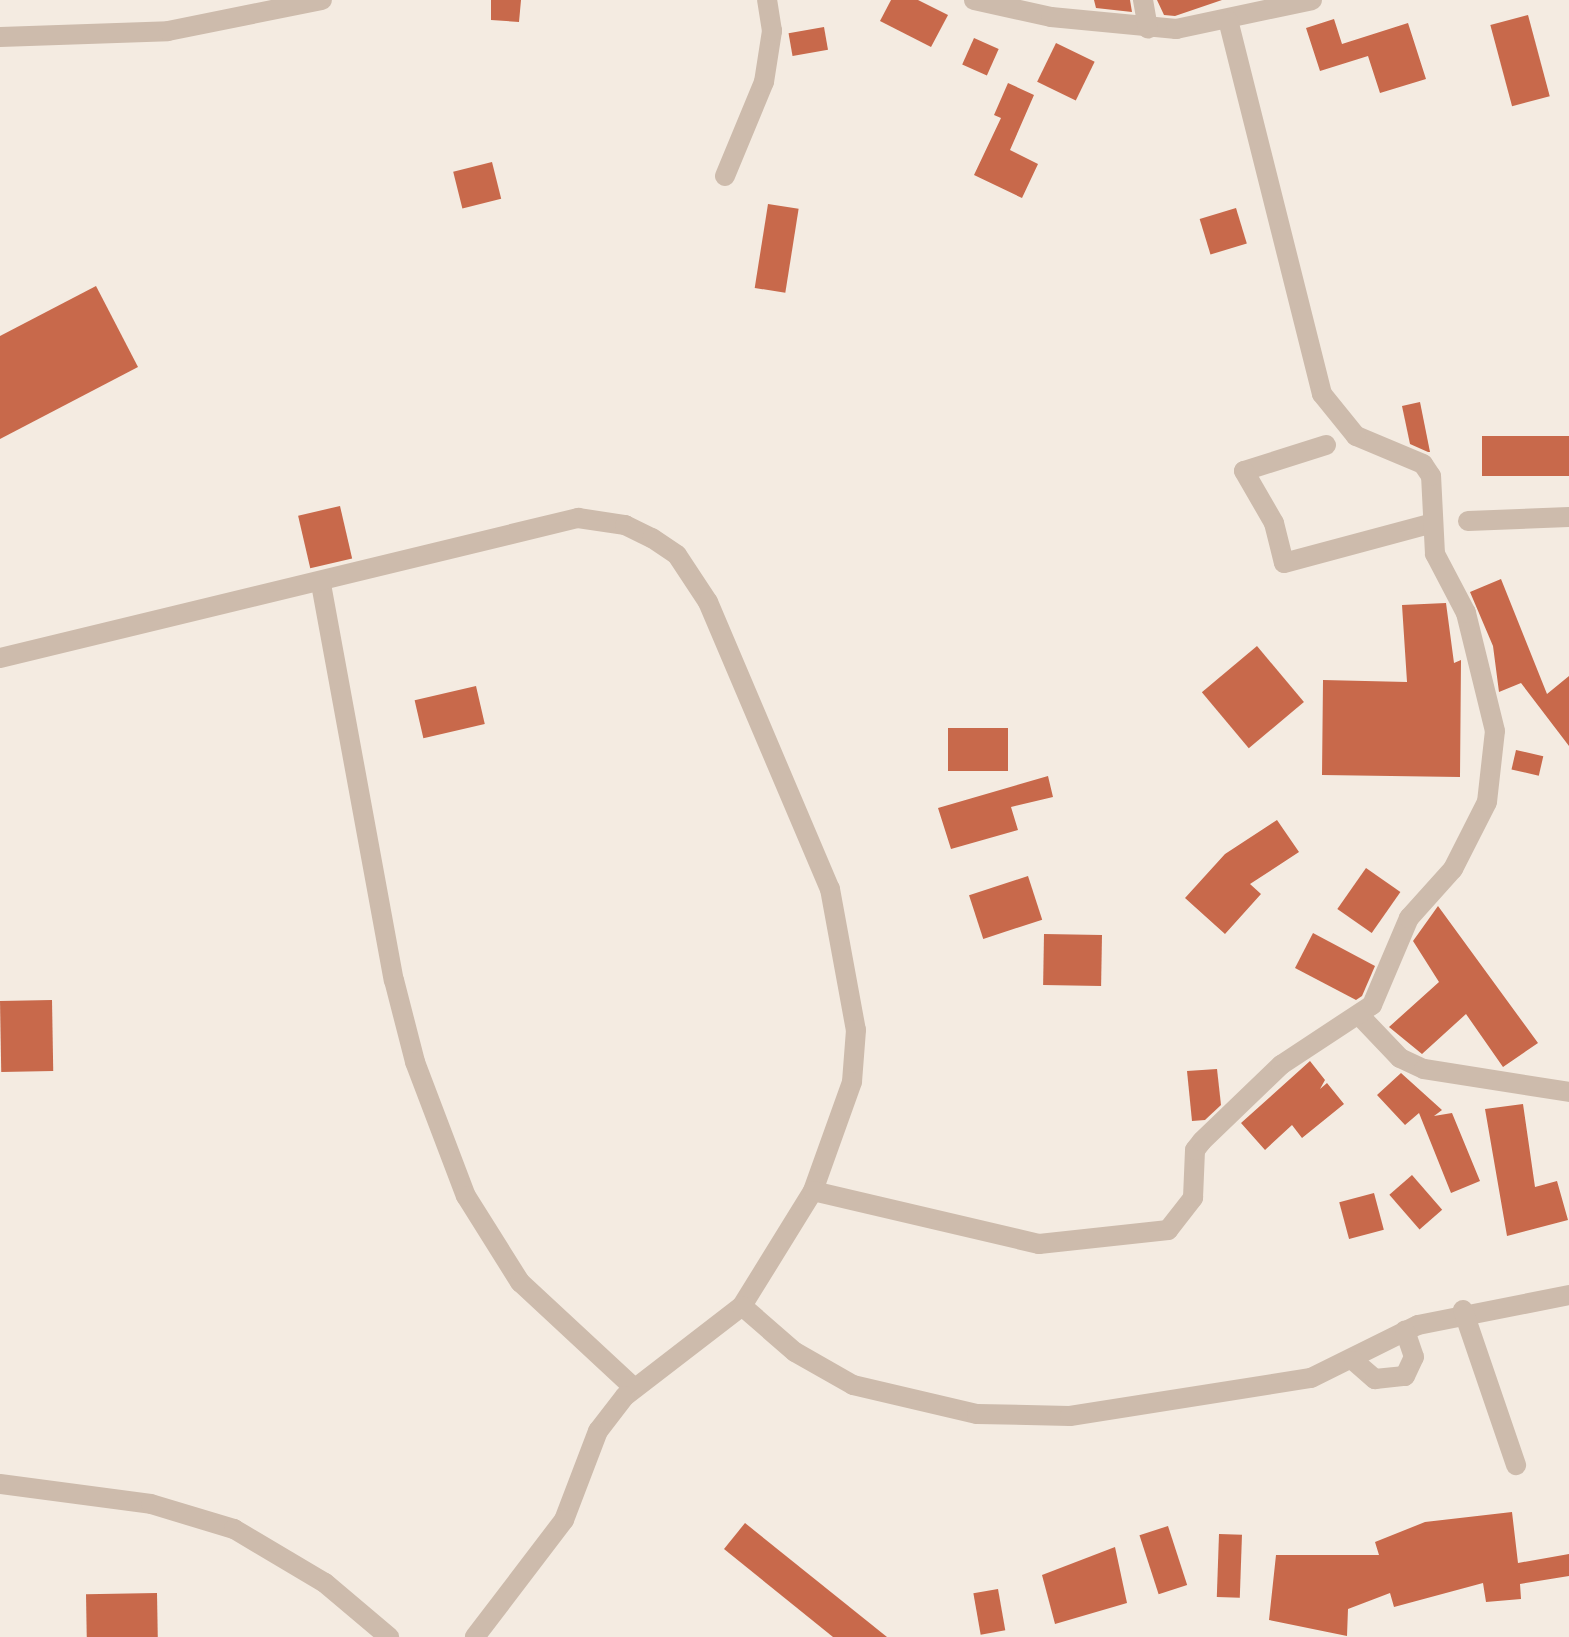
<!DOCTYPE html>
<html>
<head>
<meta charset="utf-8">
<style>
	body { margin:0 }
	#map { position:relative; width:1569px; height:1637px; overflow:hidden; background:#f4ebe1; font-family:"Titillium Web",sans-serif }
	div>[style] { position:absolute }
	.building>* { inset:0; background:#c8694b; transform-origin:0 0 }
	.minor>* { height:20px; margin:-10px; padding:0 10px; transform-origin:10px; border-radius:10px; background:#cdbbac }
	span { translate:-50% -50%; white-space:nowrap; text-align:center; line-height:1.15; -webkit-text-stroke:6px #fbf5ee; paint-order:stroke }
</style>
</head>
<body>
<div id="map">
	<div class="building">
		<div style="clip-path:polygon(491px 0,521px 0,519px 22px,491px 20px)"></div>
		<div style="clip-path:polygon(891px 0,918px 0,948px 15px,931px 47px,880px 21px)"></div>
		<div style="clip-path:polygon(1094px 0,1130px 0,1132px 12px,1096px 8px)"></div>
		<div style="clip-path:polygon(1157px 0,1222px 0,1175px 16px,1164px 15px)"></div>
		<div style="left:1528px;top:15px;width:84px;height:39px;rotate:75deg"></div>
		<div style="clip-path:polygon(1334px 19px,1342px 44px,1408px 23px,1426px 79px,1380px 93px,1368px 56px,1320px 71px,1306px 28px)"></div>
		<div style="left:824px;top:27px;width:23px;height:36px;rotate:80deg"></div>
		<div style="left:974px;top:38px;width:27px;height:29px;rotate:24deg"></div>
		<div style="left:1056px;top:43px;width:43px;height:43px;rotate:26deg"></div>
		<div style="clip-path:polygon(1008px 83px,1034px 95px,1010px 150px,1038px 164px,1022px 198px,974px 175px,1001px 118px,994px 115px)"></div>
		<div style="left:492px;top:162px;width:38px;height:40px;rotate:76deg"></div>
		<div style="left:768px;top:204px;width:31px;height:85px;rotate:9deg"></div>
		<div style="left:1236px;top:208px;width:37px;height:38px;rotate:73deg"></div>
		<div style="clip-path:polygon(96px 286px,138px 367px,0 439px,0 336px)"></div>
		<div style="clip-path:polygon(1420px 402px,1430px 452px,1428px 452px,1410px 444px,1402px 406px)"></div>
		<div style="left:1569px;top:436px;width:40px;height:87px;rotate:90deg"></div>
		<div style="left:340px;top:506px;width:54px;height:43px;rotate:77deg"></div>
		<div style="clip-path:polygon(1501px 579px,1547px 694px,1569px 676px,1569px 746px,1521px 683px,1499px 692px,1493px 646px,1470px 592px)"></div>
		<div style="clip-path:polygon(1446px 603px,1454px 663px,1461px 660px,1460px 777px,1322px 775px,1323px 680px,1407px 682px,1402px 605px)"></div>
		<div style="left:1257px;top:646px;width:73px;height:72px;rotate:50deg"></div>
		<div style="left:476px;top:686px;width:39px;height:63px;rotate:77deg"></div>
		<div style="left:948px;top:728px;width:60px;height:43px"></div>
		<div style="left:1516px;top:750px;width:28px;height:20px;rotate:13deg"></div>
		<div style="clip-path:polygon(1048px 776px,1053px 797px,1011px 807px,1018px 830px,951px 849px,938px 808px)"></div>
		<div style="clip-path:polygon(1277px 820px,1299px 852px,1250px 884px,1261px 894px,1225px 934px,1185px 898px,1225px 854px)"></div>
		<div style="left:1366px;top:868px;width:42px;height:50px;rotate:35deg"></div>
		<div style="left:1028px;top:876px;width:46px;height:62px;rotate:72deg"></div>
		<div style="clip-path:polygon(1438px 906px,1538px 1043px,1503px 1067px,1466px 1014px,1422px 1054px,1389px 1027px,1439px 982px,1413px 941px)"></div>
		<div style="clip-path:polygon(1313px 933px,1375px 966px,1362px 996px,1356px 1000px,1295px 968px)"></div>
		<div style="left:1044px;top:934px;width:58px;height:51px;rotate:1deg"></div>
		<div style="left:52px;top:1000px;width:71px;height:52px;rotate:89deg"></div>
		<div style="clip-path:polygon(1310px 1061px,1325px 1080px,1320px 1089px,1327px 1083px,1344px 1104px,1302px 1138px,1292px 1125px,1265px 1150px,1241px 1123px)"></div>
		<div style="clip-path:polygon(1217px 1069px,1221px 1105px,1205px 1120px,1192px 1121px,1187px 1071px)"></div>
		<div style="clip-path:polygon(1401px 1073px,1442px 1110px,1434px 1116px,1452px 1113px,1480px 1181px,1451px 1193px,1419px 1113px,1405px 1125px,1377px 1095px)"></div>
		<div style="clip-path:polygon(1523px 1104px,1535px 1187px,1557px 1181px,1568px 1220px,1507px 1236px,1485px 1109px)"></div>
		<div style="left:1412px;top:1175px;width:46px;height:30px;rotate:49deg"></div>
		<div style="left:1374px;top:1193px;width:38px;height:36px;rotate:75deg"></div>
		<div style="clip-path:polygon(1512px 1512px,1518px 1563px,1569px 1554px,1569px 1576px,1520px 1584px,1521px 1599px,1486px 1602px,1483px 1583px,1394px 1607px,1390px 1593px,1348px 1609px,1347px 1636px,1269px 1620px,1276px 1555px,1379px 1555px,1375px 1542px,1425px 1522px)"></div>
		<div style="clip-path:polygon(745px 1523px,887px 1637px,833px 1637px,724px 1549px)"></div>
		<div style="left:1168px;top:1526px;width:62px;height:30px;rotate:72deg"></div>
		<div style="left:1219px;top:1534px;width:23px;height:63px;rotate:2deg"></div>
		<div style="clip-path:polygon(1115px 1547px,1127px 1603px,1055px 1624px,1042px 1575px)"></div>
		<div style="left:998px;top:1589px;width:42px;height:25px;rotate:80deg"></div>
		<div style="left:157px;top:1593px;width:44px;height:71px;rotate:89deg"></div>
	</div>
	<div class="minor">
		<div style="left:974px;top:0;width:79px;rotate:12.4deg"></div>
		<div style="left:1051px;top:17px;width:126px;rotate:5.5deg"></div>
		<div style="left:1176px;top:29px;width:139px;rotate:-12deg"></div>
		<div style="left:1143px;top:0;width:29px;rotate:80deg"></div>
		<div style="left:0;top:37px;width:168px;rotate:-2deg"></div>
		<div style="left:168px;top:31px;width:157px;rotate:-11.4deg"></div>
		<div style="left:725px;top:176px;width:102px;rotate:-67.5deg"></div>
		<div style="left:764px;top:82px;width:52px;rotate:-81.1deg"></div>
		<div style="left:772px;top:31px;width:31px;rotate:-99deg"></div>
		<div style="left:1326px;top:445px;width:86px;rotate:162.4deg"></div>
		<div style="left:1244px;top:471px;width:60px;rotate:60deg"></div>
		<div style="left:1274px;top:523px;width:41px;rotate:76deg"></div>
		<div style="left:1284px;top:563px;width:151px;rotate:-15deg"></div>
		<div style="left:1468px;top:521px;width:101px;rotate:-2.3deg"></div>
		<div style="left:321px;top:584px;width:403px;rotate:79.6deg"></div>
		<div style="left:394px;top:980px;width:85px;rotate:75.6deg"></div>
		<div style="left:415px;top:1062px;width:143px;rotate:69.2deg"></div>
		<div style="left:466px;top:1196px;width:102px;rotate:57.9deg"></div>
		<div style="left:520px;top:1282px;width:156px;rotate:42.9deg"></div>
		<div style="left:0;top:658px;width:595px;rotate:-13.62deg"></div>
		<div style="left:578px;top:518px;width:48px;rotate:8.5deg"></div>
		<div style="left:625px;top:525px;width:30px;rotate:26deg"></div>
		<div style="left:652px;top:538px;width:30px;rotate:34deg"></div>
		<div style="left:677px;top:555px;width:56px;rotate:56.6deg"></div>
		<div style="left:708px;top:602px;width:312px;rotate:67deg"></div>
		<div style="left:830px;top:889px;width:143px;rotate:79.6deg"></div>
		<div style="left:856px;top:1030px;width:52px;rotate:94.4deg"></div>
		<div style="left:852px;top:1082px;width:116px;rotate:109.7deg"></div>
		<div style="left:813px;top:1191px;width:135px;rotate:121.7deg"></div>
		<div style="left:742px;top:1306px;width:148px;rotate:142.4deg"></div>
		<div style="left:625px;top:1396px;width:44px;rotate:127.6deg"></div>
		<div style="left:598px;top:1431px;width:95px;rotate:110.9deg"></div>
		<div style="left:564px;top:1520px;width:147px;rotate:127.3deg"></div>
		<div style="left:1360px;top:1016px;width:58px;rotate:46.4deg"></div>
		<div style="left:1400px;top:1058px;width:26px;rotate:25deg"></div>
		<div style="left:1424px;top:1069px;width:147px;rotate:9deg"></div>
		<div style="left:813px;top:1191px;width:232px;rotate:13.2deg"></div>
		<div style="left:1039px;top:1244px;width:130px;rotate:-6.2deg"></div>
		<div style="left:1168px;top:1230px;width:41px;rotate:-52deg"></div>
		<div style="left:1193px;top:1198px;width:48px;rotate:-87.6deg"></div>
		<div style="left:1195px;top:1150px;width:11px;rotate:-52deg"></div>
		<div style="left:1202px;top:1141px;width:110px;rotate:-43.9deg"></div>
		<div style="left:1281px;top:1065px;width:109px;rotate:-33.4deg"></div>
		<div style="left:1372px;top:1005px;width:95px;rotate:-67deg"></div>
		<div style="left:1409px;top:918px;width:66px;rotate:-48.1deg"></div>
		<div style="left:1453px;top:869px;width:75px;rotate:-63.1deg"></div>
		<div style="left:1487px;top:802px;width:71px;rotate:-83.6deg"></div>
		<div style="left:1495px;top:731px;width:122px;rotate:-103.8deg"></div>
		<div style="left:1466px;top:613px;width:67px;rotate:-117.7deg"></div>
		<div style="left:1435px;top:554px;width:78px;rotate:-92.9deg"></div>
		<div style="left:1431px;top:476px;width:14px;rotate:-124deg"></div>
		<div style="left:1423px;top:464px;width:73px;rotate:-157.3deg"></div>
		<div style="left:1356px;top:436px;width:54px;rotate:-129deg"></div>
		<div style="left:1322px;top:394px;width:385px;rotate:-104.1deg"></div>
		<div style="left:742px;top:1306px;width:70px;rotate:41deg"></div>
		<div style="left:795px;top:1352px;width:67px;rotate:29.6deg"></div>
		<div style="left:853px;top:1385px;width:127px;rotate:13.2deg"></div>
		<div style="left:977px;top:1414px;width:93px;rotate:1.2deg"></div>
		<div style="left:1070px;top:1416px;width:244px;rotate:-9deg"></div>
		<div style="left:1311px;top:1378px;width:119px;rotate:-26.4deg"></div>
		<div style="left:1418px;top:1325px;width:154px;rotate:-11.2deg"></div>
		<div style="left:1463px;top:1310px;width:164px;rotate:71.1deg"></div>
		<div style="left:1354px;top:1361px;width:28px;rotate:41deg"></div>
		<div style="left:1375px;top:1379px;width:30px;rotate:-6deg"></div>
		<div style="left:1405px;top:1376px;width:21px;rotate:-65deg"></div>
		<div style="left:1414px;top:1357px;width:28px;rotate:-109deg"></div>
		<div style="left:0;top:1484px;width:152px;rotate:7.5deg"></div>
		<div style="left:151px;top:1504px;width:87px;rotate:16.8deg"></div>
		<div style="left:234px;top:1529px;width:106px;rotate:30.7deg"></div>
		<div style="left:325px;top:1583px;width:84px;rotate:40.2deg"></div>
	</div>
</div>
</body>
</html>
